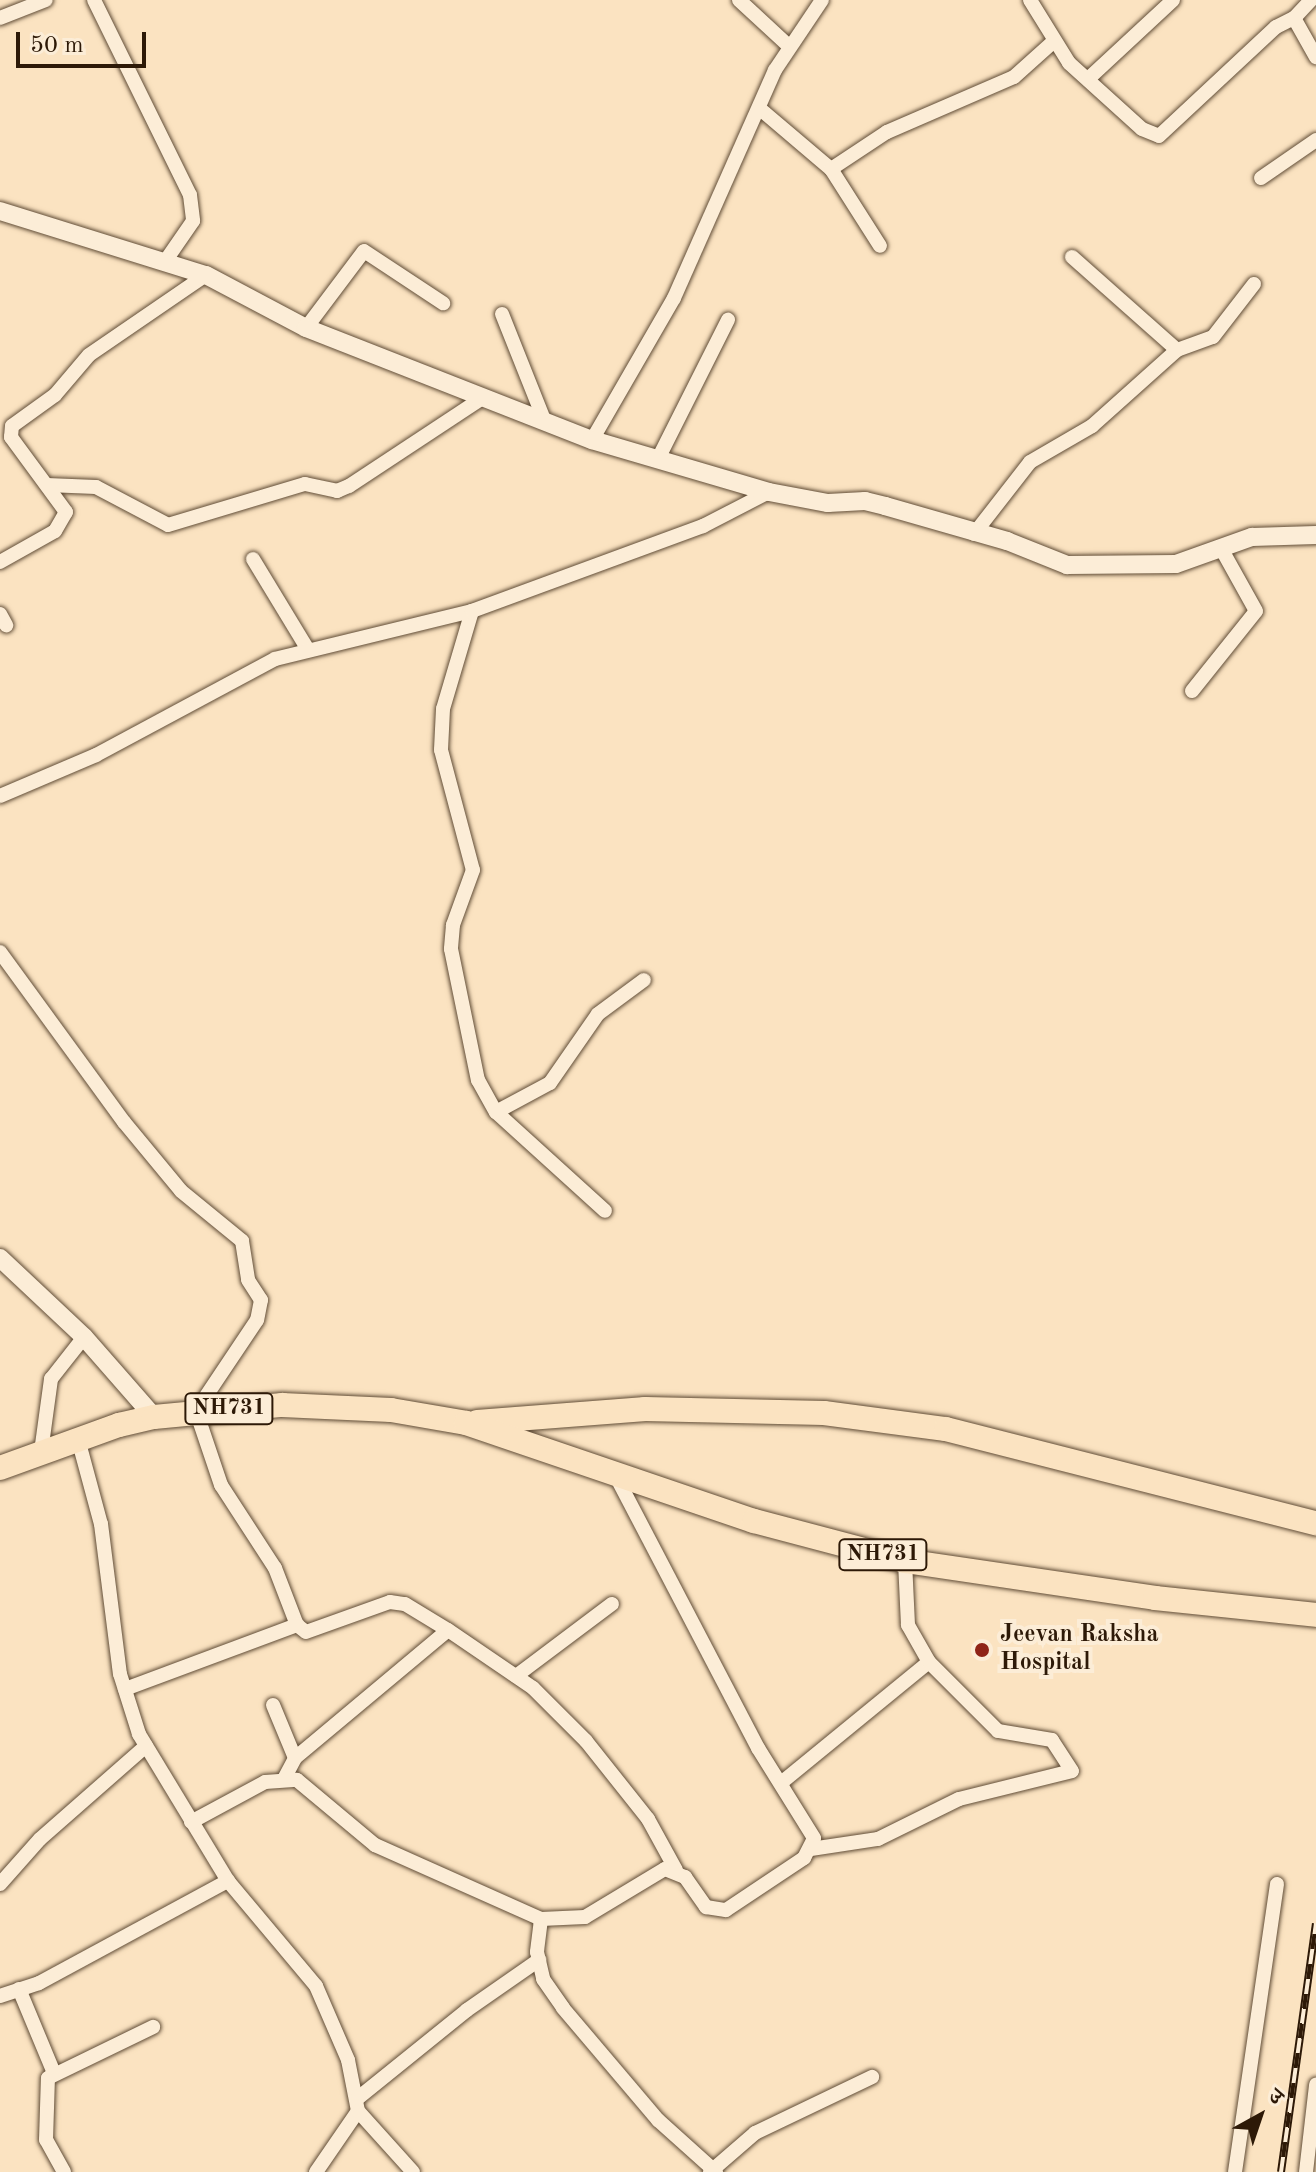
<!DOCTYPE html>
<html>
<head>
<meta charset="utf-8">
<style>
	body { margin:0 }
	#map { position:relative; width:1316px; height:2172px; overflow:hidden; background:#fbe3c1; font-family:"Old Standard TT","Noto Serif Devanagari",serif }
	div>[style] { position:absolute }
	.roads { filter:drop-shadow(0 0 2px #604c36) drop-shadow(0 0 2px #604c36) }
	.minor>* { height:14px; margin:-7px; padding:0 7px; transform-origin:7px; border-radius:7px; background:#fcedd7 }
	.tertiary>* { height:18px; margin:-9px; padding:0 9px; transform-origin:9px; border-radius:9px; background:#fcedd7 }
	.trunk>* { height:24px; margin:-12px; padding:0 12px; transform-origin:12px; border-radius:12px; background:#fbe3c1 }
	.rail>* { height:8px; margin-top:-4px; transform-origin:0; background:repeating-linear-gradient(90deg,#fcedd7 0 15px,#2d1907 0 30px); box-sizing:border-box; border-block:2px solid #2d1907 }
	.dots>* { width:22px; height:22px; translate:-50% -50%; box-sizing:border-box; border:4px solid #fcedd7; border-radius:50% }
	span { translate:-50% -50%; white-space:nowrap; text-align:center; line-height:1.15; -webkit-text-stroke:8px #fcedd7; paint-order:stroke }
	.shield-label span { padding:2px 6px; background:#fcedd7; border:2px solid; border-radius:6px; -webkit-text-stroke-width:0 }
	.shield-label { font-size:22px; color:#2d1907; font-weight:700 }
	.poi-label { font-size:24px; color:#2d1907; font-weight:700 }
	.left { translate:0 -50%; text-align:left }
	.north { position:absolute; left:1220px; top:2076px; width:80px; height:80px; -webkit-text-stroke:6px #fcedd7; paint-order:stroke; rotate:40deg; font-size:22px; font-weight:700; line-height:32px; text-align:center; color:#2d1907 }
	.north::after { content:''; display:block; margin:auto; width:28px; height:36px; background:#2d1907; clip-path:polygon(50% 0,100% 100%,50% 72%,0 100%) }
	.scale { position:absolute; left:16px; top:32px; width:130px; height:36px; box-sizing:border-box; border:4px solid #2d1907; border-top:0; padding-left:10px; font-size:24px; line-height:28px; white-space:nowrap; color:#2d1907; -webkit-text-stroke:6px #fcedd7; paint-order:stroke }
</style>
</head>
<body>
<div id="map">
	<div class="roads">
		<div class="minor">
			<div style="left:94px;top:0;width:217px;rotate:63.8deg"></div>
			<div style="left:190px;top:195px;width:26px;rotate:83deg"></div>
			<div style="left:193px;top:221px;width:47px;rotate:124.7deg"></div>
			<div style="left:739px;top:0;width:69px;rotate:42.7deg"></div>
			<div style="left:1030px;top:0;width:74px;rotate:58.2deg"></div>
			<div style="left:1069px;top:63px;width:98px;rotate:42.1deg"></div>
			<div style="left:1142px;top:129px;width:18px;rotate:22deg"></div>
			<div style="left:1159px;top:136px;width:160px;rotate:-43deg"></div>
			<div style="left:1276px;top:27px;width:20px;rotate:-27deg"></div>
			<div style="left:1311px;top:0;width:25px;rotate:133deg"></div>
			<div style="left:1294px;top:18px;width:45px;rotate:60.6deg"></div>
			<div style="left:0;top:18px;width:49px;rotate:-21.4deg"></div>
			<div style="left:1088px;top:79px;width:116px;rotate:-42.9deg"></div>
			<div style="left:759px;top:108px;width:94px;rotate:40.3deg"></div>
			<div style="left:831px;top:169px;width:91px;rotate:57.5deg"></div>
			<div style="left:831px;top:169px;width:67px;rotate:-33.5deg"></div>
			<div style="left:887px;top:132px;width:138px;rotate:-23.4deg"></div>
			<div style="left:1014px;top:77px;width:52px;rotate:-41.9deg"></div>
			<div style="left:1261px;top:178px;width:67px;rotate:-34.6deg"></div>
			<div style="left:1072px;top:257px;width:140px;rotate:41.5deg"></div>
			<div style="left:502px;top:314px;width:116px;rotate:68.3deg"></div>
			<div style="left:306px;top:328px;width:96px;rotate:-53deg"></div>
			<div style="left:364px;top:251px;width:95px;rotate:33.4deg"></div>
			<div style="left:592px;top:440px;width:164px;rotate:-60deg"></div>
			<div style="left:674px;top:298px;width:249px;rotate:-66.1deg"></div>
			<div style="left:775px;top:70px;width:84px;rotate:-56.1deg"></div>
			<div style="left:658px;top:459px;width:156px;rotate:-63.3deg"></div>
			<div style="left:47px;top:485px;width:49px;rotate:2.3deg"></div>
			<div style="left:96px;top:487px;width:81px;rotate:27.8deg"></div>
			<div style="left:168px;top:525px;width:143px;rotate:-16.7deg"></div>
			<div style="left:305px;top:484px;width:33px;rotate:12deg"></div>
			<div style="left:337px;top:491px;width:13px;rotate:-23deg"></div>
			<div style="left:349px;top:486px;width:162px;rotate:-33.4deg"></div>
			<div style="left:974px;top:534px;width:91px;rotate:-52.1deg"></div>
			<div style="left:1030px;top:462px;width:72px;rotate:-30.1deg"></div>
			<div style="left:1092px;top:426px;width:114px;rotate:-41.8deg"></div>
			<div style="left:1177px;top:350px;width:38px;rotate:-20deg"></div>
			<div style="left:1213px;top:337px;width:67px;rotate:-52.3deg"></div>
			<div style="left:253px;top:559px;width:104px;rotate:58.8deg"></div>
			<div style="left:0;top:562px;width:63px;rotate:-29.4deg"></div>
			<div style="left:55px;top:531px;width:22px;rotate:-60deg"></div>
			<div style="left:66px;top:512px;width:93px;rotate:-126.3deg"></div>
			<div style="left:11px;top:437px;width:11px;rotate:-85deg"></div>
			<div style="left:12px;top:426px;width:53px;rotate:-35.8deg"></div>
			<div style="left:55px;top:395px;width:52px;rotate:-49.6deg"></div>
			<div style="left:89px;top:355px;width:142px;rotate:-34.4deg"></div>
			<div style="left:472px;top:611px;width:102px;rotate:106.5deg"></div>
			<div style="left:443px;top:709px;width:41px;rotate:92.8deg"></div>
			<div style="left:441px;top:750px;width:124px;rotate:75.1deg"></div>
			<div style="left:473px;top:870px;width:59px;rotate:110deg"></div>
			<div style="left:453px;top:925px;width:24px;rotate:95deg"></div>
			<div style="left:451px;top:949px;width:134px;rotate:78.4deg"></div>
			<div style="left:478px;top:1080px;width:37px;rotate:61deg"></div>
			<div style="left:496px;top:1112px;width:147px;rotate:42.2deg"></div>
			<div style="left:0;top:614px;width:13px;rotate:61deg"></div>
			<div style="left:1192px;top:691px;width:102px;rotate:-51.3deg"></div>
			<div style="left:1256px;top:611px;width:72px;rotate:-119.1deg"></div>
			<div style="left:0;top:796px;width:104px;rotate:-23.1deg"></div>
			<div style="left:96px;top:755px;width:203px;rotate:-28.2deg"></div>
			<div style="left:275px;top:659px;width:203px;rotate:-13.7deg"></div>
			<div style="left:472px;top:611px;width:246px;rotate:-20.2deg"></div>
			<div style="left:703px;top:526px;width:74px;rotate:-27.3deg"></div>
			<div style="left:0;top:952px;width:210px;rotate:53.9deg"></div>
			<div style="left:124px;top:1122px;width:89px;rotate:50.4deg"></div>
			<div style="left:181px;top:1191px;width:79px;rotate:39.3deg"></div>
			<div style="left:242px;top:1241px;width:39px;rotate:81deg"></div>
			<div style="left:248px;top:1280px;width:24px;rotate:57deg"></div>
			<div style="left:261px;top:1300px;width:20px;rotate:101deg"></div>
			<div style="left:257px;top:1320px;width:110px;rotate:123.8deg"></div>
			<div style="left:196px;top:1411px;width:78px;rotate:71.3deg"></div>
			<div style="left:221px;top:1485px;width:99px;rotate:57deg"></div>
			<div style="left:275px;top:1568px;width:61px;rotate:68.9deg"></div>
			<div style="left:297px;top:1625px;width:11px;rotate:38deg"></div>
			<div style="left:306px;top:1632px;width:89px;rotate:-19.7deg"></div>
			<div style="left:390px;top:1602px;width:15px;rotate:8deg"></div>
			<div style="left:405px;top:1604px;width:50px;rotate:31.2deg"></div>
			<div style="left:448px;top:1630px;width:103px;rotate:34.3deg"></div>
			<div style="left:533px;top:1688px;width:75px;rotate:45deg"></div>
			<div style="left:586px;top:1741px;width:100px;rotate:51.5deg"></div>
			<div style="left:648px;top:1819px;width:58px;rotate:61.2deg"></div>
			<div style="left:496px;top:1112px;width:61px;rotate:-28.2deg"></div>
			<div style="left:550px;top:1083px;width:84px;rotate:-55.2deg"></div>
			<div style="left:598px;top:1014px;width:57px;rotate:-36.5deg"></div>
			<div style="left:78px;top:1439px;width:88px;rotate:74.9deg"></div>
			<div style="left:101px;top:1524px;width:151px;rotate:82.8deg"></div>
			<div style="left:120px;top:1674px;width:63px;rotate:72.4deg"></div>
			<div style="left:139px;top:1734px;width:172px;rotate:58.8deg"></div>
			<div style="left:228px;top:1881px;width:137px;rotate:50deg"></div>
			<div style="left:316px;top:1986px;width:81px;rotate:66.6deg"></div>
			<div style="left:348px;top:2060px;width:52px;rotate:78.9deg"></div>
			<div style="left:358px;top:2111px;width:74px;rotate:124.5deg"></div>
			<div style="left:41px;top:1452px;width:74px;rotate:-82.2deg"></div>
			<div style="left:51px;top:1379px;width:53px;rotate:-51.8deg"></div>
			<div style="left:516px;top:1676px;width:120px;rotate:-36.9deg"></div>
			<div style="left:125px;top:1689px;width:184px;rotate:-20.4deg"></div>
			<div style="left:273px;top:1705px;width:57px;rotate:67.5deg"></div>
			<div style="left:284px;top:1779px;width:24px;rotate:-62deg"></div>
			<div style="left:295px;top:1758px;width:199px;rotate:-39.9deg"></div>
			<div style="left:781px;top:1783px;width:191px;rotate:-39.3deg"></div>
			<div style="left:191px;top:1822px;width:84px;rotate:-28.4deg"></div>
			<div style="left:265px;top:1782px;width:32px;rotate:-4deg"></div>
			<div style="left:297px;top:1780px;width:102px;rotate:39.8deg"></div>
			<div style="left:375px;top:1845px;width:182px;rotate:24deg"></div>
			<div style="left:541px;top:1919px;width:44px;rotate:-2.6deg"></div>
			<div style="left:585px;top:1917px;width:93px;rotate:-31deg"></div>
			<div style="left:665px;top:1869px;width:22px;rotate:22deg"></div>
			<div style="left:685px;top:1877px;width:37px;rotate:55deg"></div>
			<div style="left:706px;top:1907px;width:20px;rotate:9deg"></div>
			<div style="left:726px;top:1910px;width:94px;rotate:-33.7deg"></div>
			<div style="left:804px;top:1858px;width:22px;rotate:-63deg"></div>
			<div style="left:814px;top:1838px;width:106px;rotate:-121.9deg"></div>
			<div style="left:758px;top:1748px;width:310px;rotate:-117.6deg"></div>
			<div style="left:811px;top:1849px;width:68px;rotate:-8.5deg"></div>
			<div style="left:878px;top:1839px;width:90px;rotate:-26.3deg"></div>
			<div style="left:959px;top:1799px;width:116px;rotate:-13.9deg"></div>
			<div style="left:1072px;top:1771px;width:37px;rotate:-123deg"></div>
			<div style="left:1052px;top:1740px;width:55px;rotate:-170.5deg"></div>
			<div style="left:998px;top:1731px;width:98px;rotate:-135deg"></div>
			<div style="left:929px;top:1662px;width:43px;rotate:-119.6deg"></div>
			<div style="left:908px;top:1625px;width:64px;rotate:-92.7deg"></div>
			<div style="left:0;top:1884px;width:60px;rotate:-48.4deg"></div>
			<div style="left:40px;top:1839px;width:141px;rotate:-41.3deg"></div>
			<div style="left:541px;top:1919px;width:33px;rotate:97deg"></div>
			<div style="left:537px;top:1952px;width:28px;rotate:77deg"></div>
			<div style="left:543px;top:1979px;width:35px;rotate:55deg"></div>
			<div style="left:563px;top:2008px;width:147px;rotate:49.7deg"></div>
			<div style="left:658px;top:2120px;width:78px;rotate:41.9deg"></div>
			<div style="left:19px;top:1989px;width:91px;rotate:67.4deg"></div>
			<div style="left:0;top:1996px;width:41px;rotate:-18.4deg"></div>
			<div style="left:39px;top:1983px;width:215px;rotate:-28.4deg"></div>
			<div style="left:358px;top:2098px;width:140px;rotate:-38.9deg"></div>
			<div style="left:467px;top:2010px;width:88px;rotate:-34.8deg"></div>
			<div style="left:358px;top:2111px;width:82px;rotate:48deg"></div>
			<div style="left:64px;top:2172px;width:37px;rotate:-119deg"></div>
			<div style="left:46px;top:2140px;width:62px;rotate:-88.2deg"></div>
			<div style="left:48px;top:2078px;width:117px;rotate:-25.9deg"></div>
			<div style="left:710px;top:2172px;width:60px;rotate:-40.9deg"></div>
			<div style="left:755px;top:2133px;width:130px;rotate:-25.6deg"></div>
			<div style="left:1235px;top:2172px;width:291px;rotate:-81.7deg"></div>
			<div style="left:1306px;top:2172px;width:88px;rotate:-83.4deg"></div>
		</div>
		<div class="tertiary">
			<div style="left:0;top:211px;width:216px;rotate:17.3deg"></div>
			<div style="left:206px;top:275px;width:113px;rotate:27.9deg"></div>
			<div style="left:306px;top:328px;width:307px;rotate:21.4deg"></div>
			<div style="left:592px;top:440px;width:184px;rotate:16.4deg"></div>
			<div style="left:769px;top:492px;width:60px;rotate:10.6deg"></div>
			<div style="left:828px;top:503px;width:37px;rotate:-3deg"></div>
			<div style="left:865px;top:501px;width:21px;rotate:14deg"></div>
			<div style="left:885px;top:506px;width:127px;rotate:16deg"></div>
			<div style="left:1007px;top:541px;width:65px;rotate:21.8deg"></div>
			<div style="left:1067px;top:565px;width:109px;rotate:-0.5deg"></div>
			<div style="left:1176px;top:564px;width:81px;rotate:-19.6deg"></div>
			<div style="left:1252px;top:537px;width:64px;rotate:-1.8deg"></div>
			<div style="left:0;top:1258px;width:115px;rotate:43.2deg"></div>
			<div style="left:84px;top:1337px;width:106px;rotate:48.8deg"></div>
		</div>
		<div class="trunk">
			<div style="left:477px;top:1422px;width:169px;rotate:-4.4deg"></div>
			<div style="left:645px;top:1409px;width:179px;rotate:1.3deg"></div>
			<div style="left:824px;top:1413px;width:123px;rotate:7.5deg"></div>
			<div style="left:946px;top:1429px;width:382px;rotate:14.3deg"></div>
			<div style="left:0;top:1468px;width:127px;rotate:-19.9deg"></div>
			<div style="left:119px;top:1425px;width:36px;rotate:-13deg"></div>
			<div style="left:154px;top:1417px;width:129px;rotate:-5.4deg"></div>
			<div style="left:282px;top:1405px;width:109px;rotate:2.6deg"></div>
			<div style="left:391px;top:1410px;width:76px;rotate:9.8deg"></div>
			<div style="left:466px;top:1423px;width:304px;rotate:18.8deg"></div>
			<div style="left:754px;top:1521px;width:156px;rotate:14.8deg"></div>
			<div style="left:905px;top:1561px;width:253px;rotate:8.4deg"></div>
			<div style="left:1155px;top:1598px;width:162px;rotate:6deg"></div>
		</div>
	</div>
	<div class="rail">
		<div style="left:1281px;top:2172px;width:251px;rotate:-82deg"></div>
	</div>
	<div class="dots">
		<div style="left:982px;top:1650px;background:#8f2418"></div>
	</div>
	<div class="shield-label">
		<span style="left:229px;top:1409px">NH731</span>
		<span style="left:883px;top:1555px">NH731</span>
	</div>
	<div class="poi-label">
		<span class="left" style="left:1000px;top:1650px">Jeevan Raksha<br>Hospital</span>
	</div>
	<div class="north">उ</div>
	<div class="scale">50 m</div>
</div>
</body>
</html>
